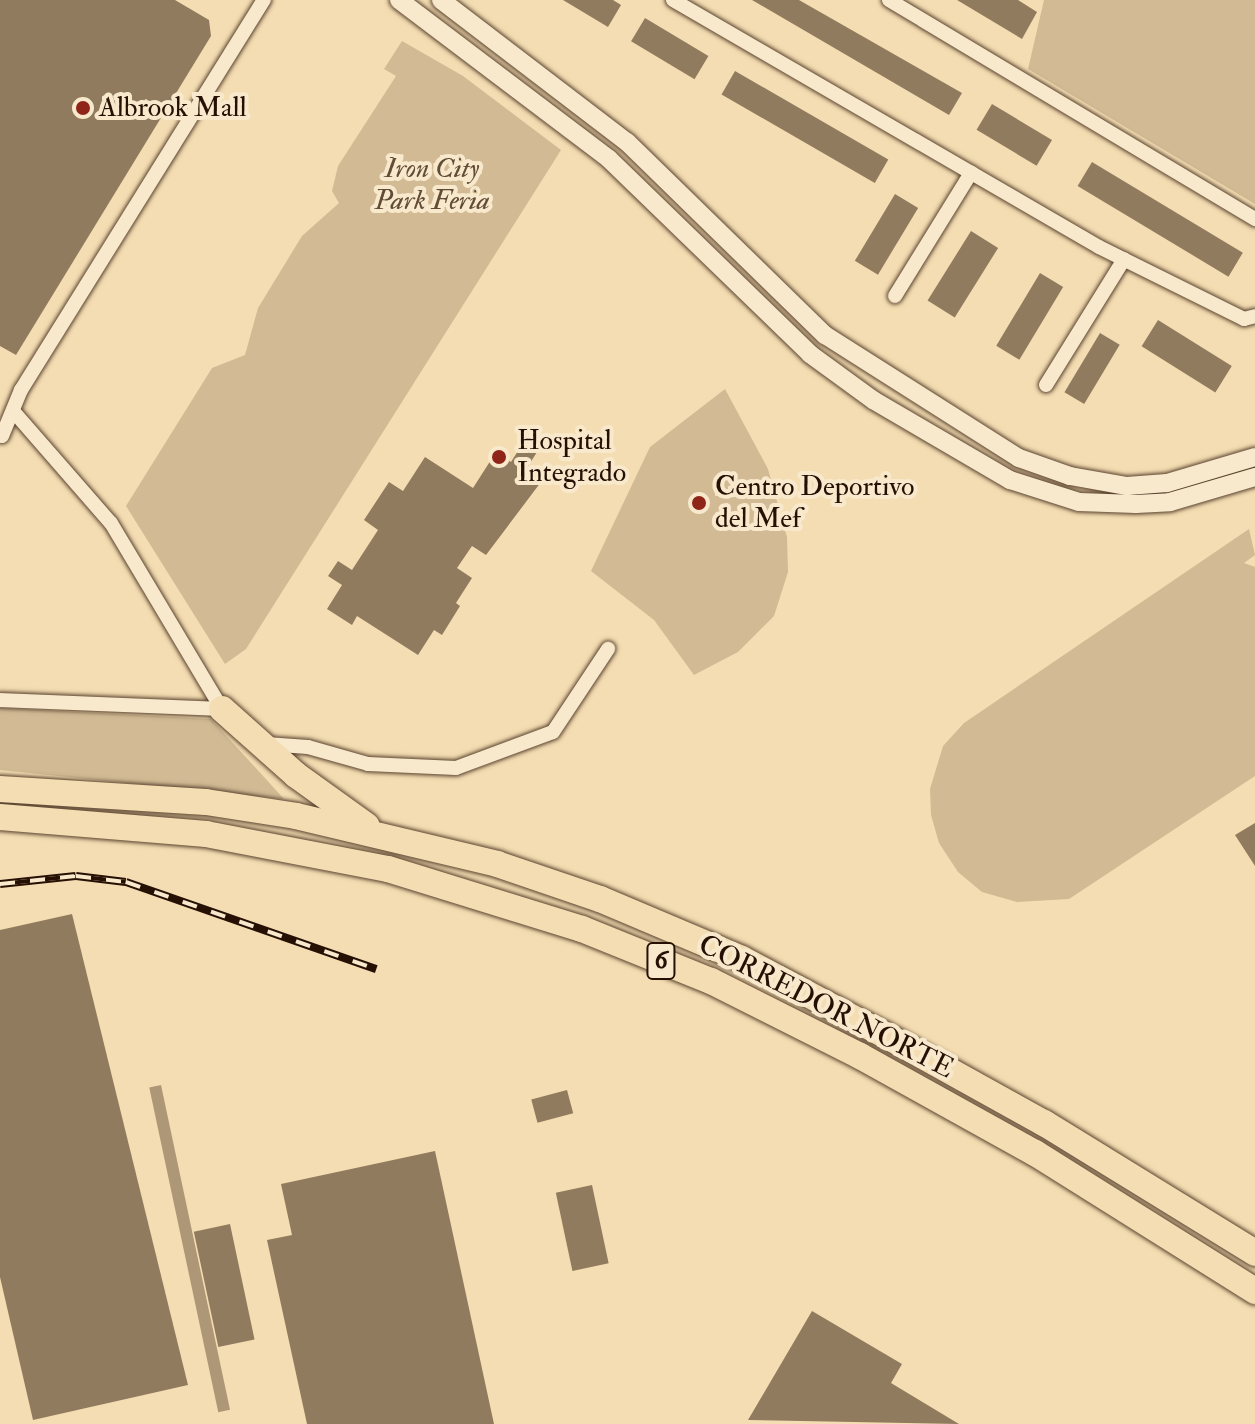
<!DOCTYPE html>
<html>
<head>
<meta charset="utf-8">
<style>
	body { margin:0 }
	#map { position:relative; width:1255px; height:1424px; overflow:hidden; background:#f4ddb2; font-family:"IM FELL Double Pica",serif }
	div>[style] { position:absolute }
	.green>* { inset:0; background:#d1ba94 }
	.water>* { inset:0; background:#ae9776; transform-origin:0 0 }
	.building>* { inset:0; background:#917b5e; transform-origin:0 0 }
	.roads { filter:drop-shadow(0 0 2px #5a432f) drop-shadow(0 0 2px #5a432f) }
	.minor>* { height:14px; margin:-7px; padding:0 7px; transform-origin:7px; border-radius:7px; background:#f8e9cd }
	.tertiary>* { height:18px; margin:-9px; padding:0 9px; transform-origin:9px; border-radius:9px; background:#f8e9cd }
	.motorway>* { height:26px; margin:-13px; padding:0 13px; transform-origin:13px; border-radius:13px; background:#f4ddb2 }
	.rail>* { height:8px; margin-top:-4px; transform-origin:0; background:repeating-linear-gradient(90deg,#f8e9cd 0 15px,#261003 0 30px); box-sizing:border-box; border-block:2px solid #261003 }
	.dots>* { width:22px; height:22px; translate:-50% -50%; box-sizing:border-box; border:4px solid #f8e9cd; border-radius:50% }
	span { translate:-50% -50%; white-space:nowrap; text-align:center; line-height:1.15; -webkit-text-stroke:8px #f8e9cd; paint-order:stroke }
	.shield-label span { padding:2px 6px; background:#f8e9cd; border:2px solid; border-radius:6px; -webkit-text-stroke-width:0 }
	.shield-label { font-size:26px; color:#261003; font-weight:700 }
	.poi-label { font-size:28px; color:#261003 }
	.left { translate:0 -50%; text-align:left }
	.park-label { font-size:28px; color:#624c36; font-style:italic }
	.street-label { font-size:28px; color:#261003 }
</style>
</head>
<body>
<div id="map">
	<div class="green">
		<div style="clip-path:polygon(1044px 0,1255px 0,1255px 204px,1028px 69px)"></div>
		<div style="clip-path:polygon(402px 41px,463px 76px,561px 150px,246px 649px,225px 664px,126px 506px,212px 368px,245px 355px,258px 308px,302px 236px,339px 203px,332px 191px,338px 166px,396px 76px,384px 69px)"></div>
		<div style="clip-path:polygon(725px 389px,768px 469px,787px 537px,788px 572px,774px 616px,738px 652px,694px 675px,654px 620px,591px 571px,650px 447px)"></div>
		<div style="clip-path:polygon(1249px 529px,1255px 555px,1244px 563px,1255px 567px,1255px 776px,1069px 899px,1017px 902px,982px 892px,958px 872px,939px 843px,931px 815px,930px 789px,943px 746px,964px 723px)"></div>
		<div style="clip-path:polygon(0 708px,211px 719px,284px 799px,0 770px)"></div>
	</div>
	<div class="water">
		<div style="left:161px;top:1085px;width:332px;height:12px;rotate:78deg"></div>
	</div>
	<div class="building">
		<div style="clip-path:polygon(0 0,175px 0,209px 20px,211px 36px,16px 355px,0 346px)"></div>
		<div style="clip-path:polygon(563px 0,613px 0,621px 5px,608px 27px)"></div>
		<div style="clip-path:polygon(752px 0,799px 0,962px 93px,949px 115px)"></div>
		<div style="clip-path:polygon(957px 0,1018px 0,1037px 12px,1022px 39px)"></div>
		<div style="left:645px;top:18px;width:74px;height:27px;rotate:31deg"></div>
		<div style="left:735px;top:71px;width:177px;height:27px;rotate:30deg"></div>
		<div style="left:992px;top:104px;width:70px;height:30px;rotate:31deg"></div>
		<div style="left:1092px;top:162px;width:176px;height:28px;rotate:31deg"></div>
		<div style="left:895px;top:194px;width:27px;height:78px;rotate:31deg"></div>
		<div style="left:971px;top:231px;width:32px;height:82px;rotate:32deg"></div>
		<div style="left:1040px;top:273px;width:27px;height:85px;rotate:31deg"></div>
		<div style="left:1158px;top:320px;width:87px;height:31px;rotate:32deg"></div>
		<div style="left:1100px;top:333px;width:23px;height:69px;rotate:31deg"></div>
		<div style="clip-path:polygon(523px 443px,537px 452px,525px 471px,541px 482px,486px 555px,472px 546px,457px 568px,472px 578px,456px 603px,460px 606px,442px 635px,434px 630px,418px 655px,357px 616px,352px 625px,327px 609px,342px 585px,328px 576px,338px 561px,352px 570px,378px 530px,364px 520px,389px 482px,403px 491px,425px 457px,473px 488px,496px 452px,511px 462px)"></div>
		<div style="clip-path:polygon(1255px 823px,1255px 866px,1235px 835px)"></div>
		<div style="clip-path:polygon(72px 914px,188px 1385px,33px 1420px,0 1277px,0 930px)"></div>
		<div style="left:567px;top:1090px;width:24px;height:37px;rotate:75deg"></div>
		<div style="clip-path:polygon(435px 1151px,494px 1424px,307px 1424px,267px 1240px,292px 1235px,281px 1184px)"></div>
		<div style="left:592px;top:1185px;width:80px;height:37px;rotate:78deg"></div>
		<div style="left:230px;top:1224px;width:118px;height:37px;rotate:78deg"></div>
		<div style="clip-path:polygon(812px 1311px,902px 1364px,891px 1383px,959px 1424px,748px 1420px)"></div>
	</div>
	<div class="roads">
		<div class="minor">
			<div style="left:673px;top:0;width:492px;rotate:30.1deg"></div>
			<div style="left:1099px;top:247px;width:162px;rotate:26.4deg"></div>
			<div style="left:1244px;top:319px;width:11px;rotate:-15deg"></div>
			<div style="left:889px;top:0;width:427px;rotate:30.9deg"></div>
			<div style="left:895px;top:296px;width:145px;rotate:-58.3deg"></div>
			<div style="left:1046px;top:385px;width:148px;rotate:-58.2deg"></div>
			<div style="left:14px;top:412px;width:147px;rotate:48.9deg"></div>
			<div style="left:111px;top:523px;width:217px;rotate:59.2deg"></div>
			<div style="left:2px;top:436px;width:50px;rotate:-67.6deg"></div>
			<div style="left:21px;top:390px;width:460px;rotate:-58.1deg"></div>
			<div style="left:0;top:700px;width:222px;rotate:2.3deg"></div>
			<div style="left:266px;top:744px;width:42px;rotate:4.1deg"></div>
			<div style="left:308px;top:747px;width:62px;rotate:15.8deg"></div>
			<div style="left:368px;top:764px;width:88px;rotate:2.6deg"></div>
			<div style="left:456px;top:768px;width:103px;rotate:-20.4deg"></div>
			<div style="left:553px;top:732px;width:100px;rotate:-56.5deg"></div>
		</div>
		<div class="tertiary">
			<div style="left:399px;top:0;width:263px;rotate:37.1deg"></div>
			<div style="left:609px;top:159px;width:280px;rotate:44.1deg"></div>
			<div style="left:810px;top:354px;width:78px;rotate:36.1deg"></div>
			<div style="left:873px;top:400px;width:159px;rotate:30.3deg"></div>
			<div style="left:1010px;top:480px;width:72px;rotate:17.7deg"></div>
			<div style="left:1079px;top:502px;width:57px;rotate:2deg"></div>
			<div style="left:1136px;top:504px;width:34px;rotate:-3deg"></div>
			<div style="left:1170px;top:502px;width:89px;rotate:-16.4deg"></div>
			<div style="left:441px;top:0;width:234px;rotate:37.4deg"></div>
			<div style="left:627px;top:142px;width:277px;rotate:44.3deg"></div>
			<div style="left:825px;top:335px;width:230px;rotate:32.4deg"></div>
			<div style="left:1019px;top:458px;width:54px;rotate:19.4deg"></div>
			<div style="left:1070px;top:476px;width:58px;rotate:10deg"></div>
			<div style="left:1127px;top:486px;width:40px;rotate:-4.3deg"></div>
			<div style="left:1167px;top:483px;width:92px;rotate:-16.5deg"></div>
		</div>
		<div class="motorway">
			<div style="left:222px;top:709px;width:99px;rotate:41.7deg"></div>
			<div style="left:296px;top:775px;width:87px;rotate:35.7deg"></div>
			<div style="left:0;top:789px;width:206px;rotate:3.6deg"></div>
			<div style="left:206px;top:802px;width:91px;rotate:8.8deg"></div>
			<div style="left:296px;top:816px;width:207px;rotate:13.4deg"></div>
			<div style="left:497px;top:864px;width:109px;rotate:18.8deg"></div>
			<div style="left:600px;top:899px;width:154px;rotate:22.9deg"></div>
			<div style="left:742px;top:959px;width:162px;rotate:28deg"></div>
			<div style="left:885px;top:1035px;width:182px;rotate:29deg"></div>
			<div style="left:1044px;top:1123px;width:248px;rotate:31.6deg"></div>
			<div style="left:0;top:817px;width:207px;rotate:4.7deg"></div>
			<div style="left:206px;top:834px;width:185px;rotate:10.9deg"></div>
			<div style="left:388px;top:869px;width:203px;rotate:17.2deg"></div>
			<div style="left:582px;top:929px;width:139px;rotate:22deg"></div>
			<div style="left:711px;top:981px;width:167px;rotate:26.7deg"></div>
			<div style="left:860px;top:1056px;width:200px;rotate:29deg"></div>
			<div style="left:1035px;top:1153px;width:260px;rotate:32.1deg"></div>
		</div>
	</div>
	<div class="rail">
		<div style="left:0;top:884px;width:76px;rotate:-6deg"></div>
		<div style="left:76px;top:876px;width:50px;rotate:6.8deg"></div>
		<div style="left:126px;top:882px;width:265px;rotate:19.2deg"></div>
	</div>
	<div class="dots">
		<div style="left:83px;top:108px;background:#8f2418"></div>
		<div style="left:499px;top:457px;background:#8f2418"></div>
		<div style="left:699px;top:503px;background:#8f2418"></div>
	</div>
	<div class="shield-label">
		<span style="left:661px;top:961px">6</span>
	</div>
	<div class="poi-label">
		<span class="left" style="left:99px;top:108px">Albrook Mall</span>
		<span class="left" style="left:517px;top:457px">Hospital<br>Integrado</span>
		<span class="left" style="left:715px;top:503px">Centro Deportivo<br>del Mef</span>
	</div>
	<div class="park-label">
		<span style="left:432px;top:185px">Iron City<br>Park Feria</span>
	</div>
	<div class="street-label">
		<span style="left:826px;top:1007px;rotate:27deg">CORREDOR NORTE</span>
	</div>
</div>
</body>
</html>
